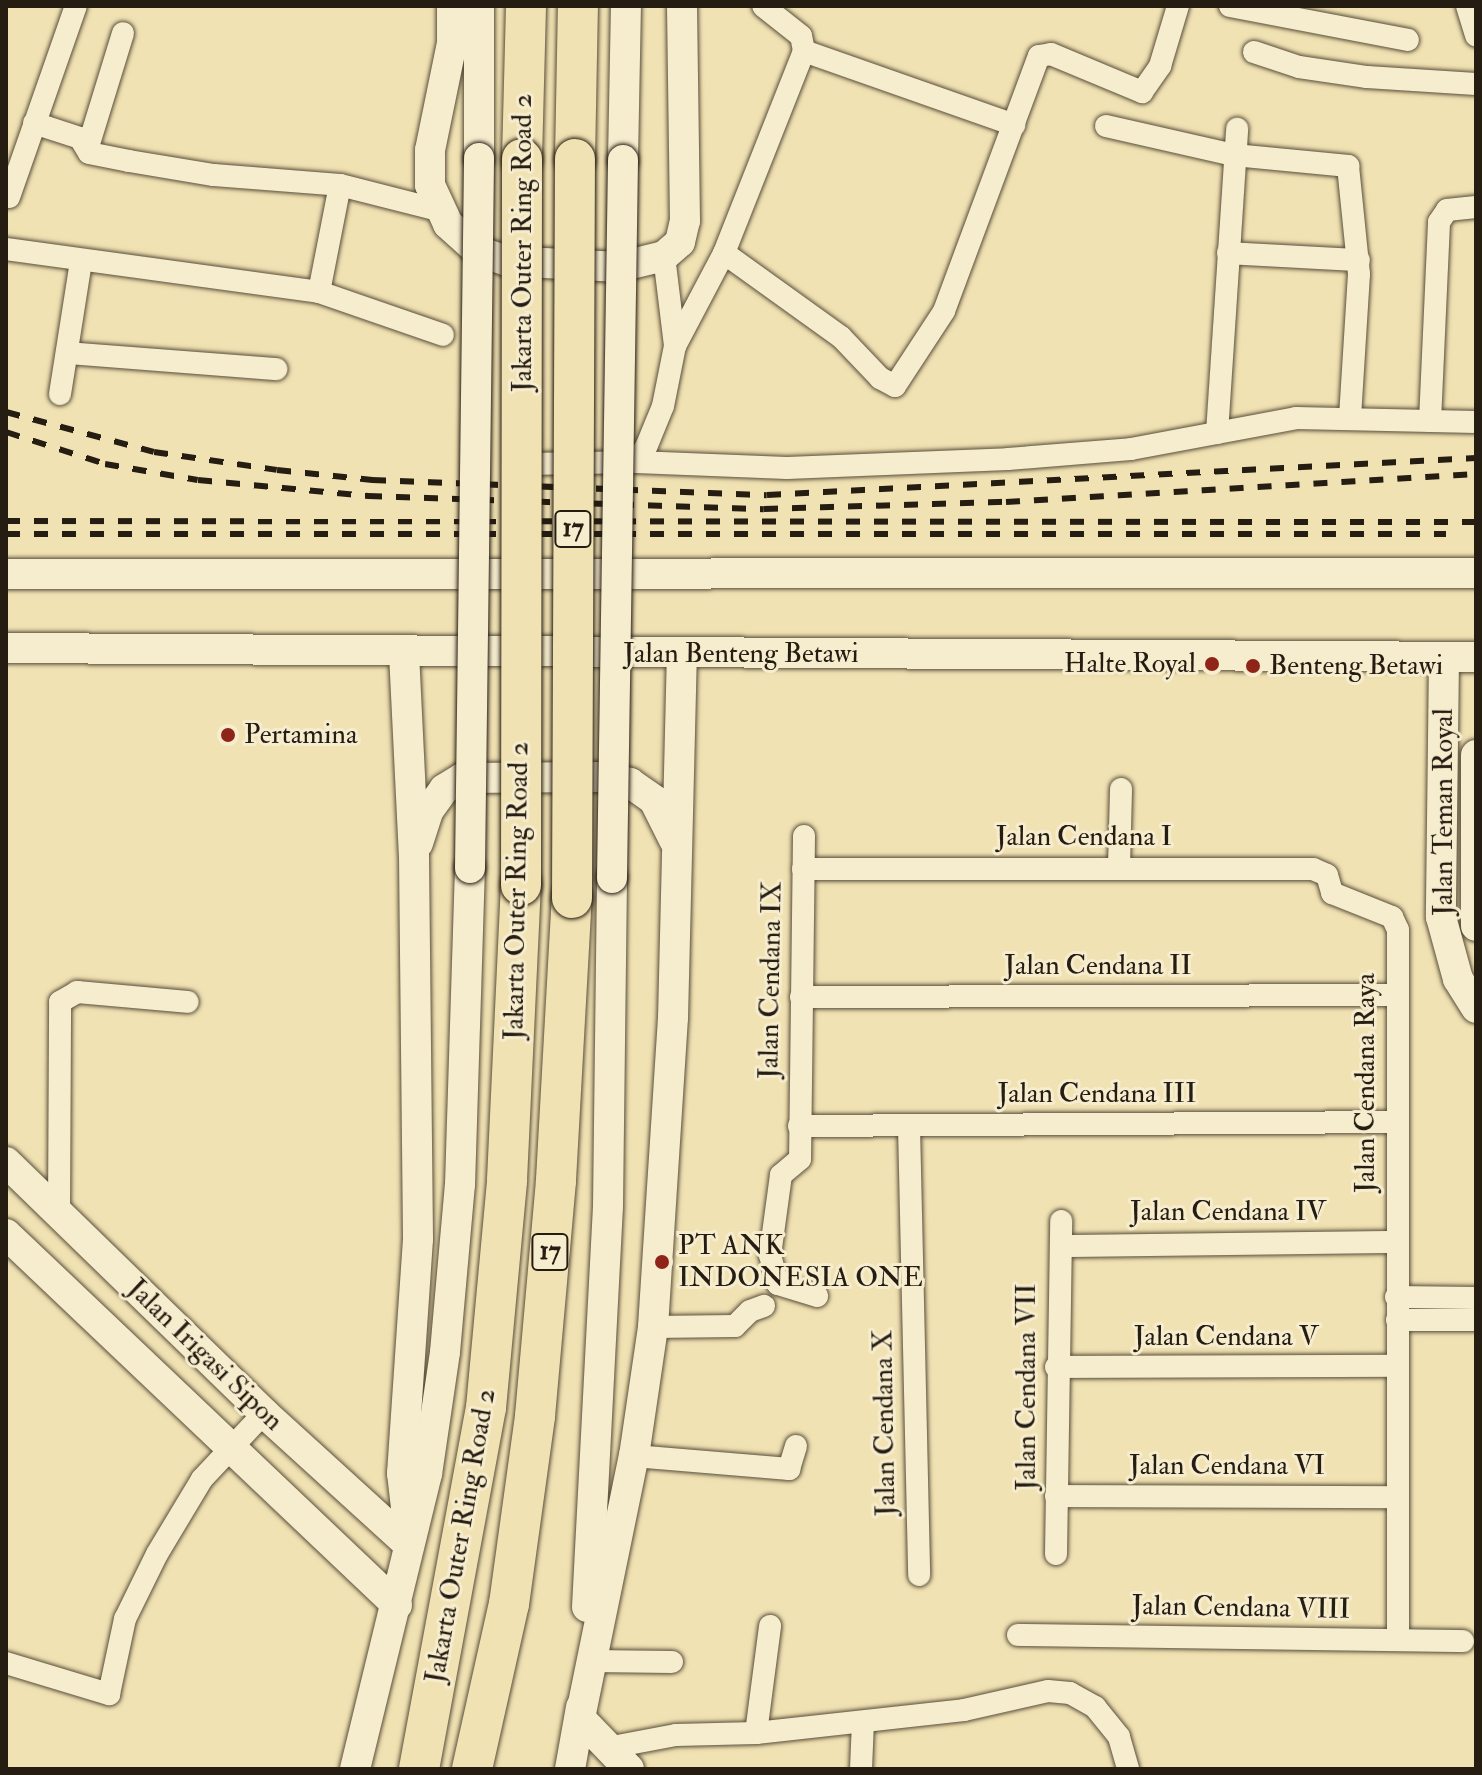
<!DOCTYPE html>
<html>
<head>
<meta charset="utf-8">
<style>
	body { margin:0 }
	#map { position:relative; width:1482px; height:1775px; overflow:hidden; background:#f1e2b3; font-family:"IM FELL Double Pica",serif }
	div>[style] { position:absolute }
	.roads { filter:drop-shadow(0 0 2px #584e3a) drop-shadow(0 0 2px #584e3a) }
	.street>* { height:22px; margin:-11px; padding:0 11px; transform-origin:11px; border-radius:11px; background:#f6ecce }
	.secondary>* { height:30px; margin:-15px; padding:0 15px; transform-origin:15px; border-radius:15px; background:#f6ecce }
	.highway>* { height:40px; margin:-20px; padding:0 20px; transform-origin:20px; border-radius:20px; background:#f1e2b3 }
	.rail>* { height:6px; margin-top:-3px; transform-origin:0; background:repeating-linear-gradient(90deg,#251c12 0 14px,transparent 0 28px) }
	.bridges { filter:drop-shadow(0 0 2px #251c12) drop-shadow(0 0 2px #251c12) }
	.secondary-bridge>* { height:30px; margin:-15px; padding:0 15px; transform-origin:15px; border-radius:15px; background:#f6ecce }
	.highway-bridge>* { height:40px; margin:-20px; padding:0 20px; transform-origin:20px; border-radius:20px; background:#f1e2b3 }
	.dots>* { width:22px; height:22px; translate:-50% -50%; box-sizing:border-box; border:4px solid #f6ecce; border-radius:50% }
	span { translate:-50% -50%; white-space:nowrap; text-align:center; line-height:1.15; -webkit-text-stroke:6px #f6ecce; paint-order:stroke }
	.shield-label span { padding:2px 6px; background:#f6ecce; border:2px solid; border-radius:6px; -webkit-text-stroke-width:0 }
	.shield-label { font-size:26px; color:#251c12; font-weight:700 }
	.street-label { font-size:28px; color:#251c12 }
	.poi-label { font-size:28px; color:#251c12 }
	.right { translate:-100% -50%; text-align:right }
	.left { translate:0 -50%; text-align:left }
	.frame { position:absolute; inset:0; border:8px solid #251c12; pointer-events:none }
</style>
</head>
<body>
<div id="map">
	<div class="roads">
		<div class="street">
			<div style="left:1230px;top:6px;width:181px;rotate:10.8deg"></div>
			<div style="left:1467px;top:6px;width:31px;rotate:73deg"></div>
			<div style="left:804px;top:51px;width:223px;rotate:19.4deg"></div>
			<div style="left:1254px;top:52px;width:47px;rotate:18.4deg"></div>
			<div style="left:1299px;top:67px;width:69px;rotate:8.4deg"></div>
			<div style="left:1367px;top:77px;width:109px;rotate:3.7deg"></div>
			<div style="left:34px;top:123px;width:48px;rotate:18.1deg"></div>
			<div style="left:80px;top:138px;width:17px;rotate:59deg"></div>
			<div style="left:89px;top:153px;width:41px;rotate:11.3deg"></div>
			<div style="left:129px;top:161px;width:86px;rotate:9.4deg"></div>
			<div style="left:214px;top:175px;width:126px;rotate:4.5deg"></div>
			<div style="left:340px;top:185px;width:109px;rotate:101.1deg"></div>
			<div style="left:1106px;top:126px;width:131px;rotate:12.8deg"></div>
			<div style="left:1234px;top:155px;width:115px;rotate:5.5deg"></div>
			<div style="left:1348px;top:166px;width:109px;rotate:84.2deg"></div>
			<div style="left:1359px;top:274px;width:144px;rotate:93.6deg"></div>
			<div style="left:88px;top:147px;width:119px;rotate:-72.9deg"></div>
			<div style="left:340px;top:185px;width:105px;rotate:14.3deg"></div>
			<div style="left:9px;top:197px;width:202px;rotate:-70.7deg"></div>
			<div style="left:6px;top:249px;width:316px;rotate:7.8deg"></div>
			<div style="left:319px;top:292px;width:131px;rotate:19.1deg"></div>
			<div style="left:724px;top:253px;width:144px;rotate:35.7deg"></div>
			<div style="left:841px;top:337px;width:57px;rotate:46.4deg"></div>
			<div style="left:880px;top:378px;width:17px;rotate:28deg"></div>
			<div style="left:895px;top:386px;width:90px;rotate:-56.8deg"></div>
			<div style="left:944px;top:311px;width:272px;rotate:-69.6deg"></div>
			<div style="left:1039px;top:56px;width:12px;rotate:-9deg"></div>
			<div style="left:1051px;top:54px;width:99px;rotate:22.7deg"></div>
			<div style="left:1142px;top:92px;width:32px;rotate:-55deg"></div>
			<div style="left:1160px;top:66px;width:63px;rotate:-73.3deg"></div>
			<div style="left:1228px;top:253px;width:131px;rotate:3.1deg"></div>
			<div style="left:664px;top:256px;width:91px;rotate:83deg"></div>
			<div style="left:67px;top:353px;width:210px;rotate:4.4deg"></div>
			<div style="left:60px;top:394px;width:134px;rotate:-81deg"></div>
			<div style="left:1430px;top:421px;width:199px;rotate:-87.4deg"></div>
			<div style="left:1439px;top:222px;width:14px;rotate:-56deg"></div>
			<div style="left:1447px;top:210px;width:29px;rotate:-6deg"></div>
			<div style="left:1217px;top:433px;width:305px;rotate:-86.2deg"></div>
			<div style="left:636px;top:462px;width:151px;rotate:2.3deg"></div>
			<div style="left:787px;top:468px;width:221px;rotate:-2.3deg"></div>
			<div style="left:1008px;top:459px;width:123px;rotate:-4.6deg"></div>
			<div style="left:1131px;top:449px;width:168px;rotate:-10.6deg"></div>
			<div style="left:1296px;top:418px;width:180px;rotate:1.3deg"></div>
			<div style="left:527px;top:464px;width:109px;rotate:-1.1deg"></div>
			<div style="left:636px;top:462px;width:20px;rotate:-57deg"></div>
			<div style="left:647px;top:445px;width:42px;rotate:-67.7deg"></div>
			<div style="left:663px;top:406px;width:61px;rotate:-78.7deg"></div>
			<div style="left:675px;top:346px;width:105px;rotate:-62.2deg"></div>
			<div style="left:724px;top:253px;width:217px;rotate:-68.4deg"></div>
			<div style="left:804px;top:51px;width:15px;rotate:-101deg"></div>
			<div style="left:801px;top:36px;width:48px;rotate:-141.7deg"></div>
			<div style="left:804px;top:836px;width:323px;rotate:90.7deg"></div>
			<div style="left:800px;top:1159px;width:25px;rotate:140deg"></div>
			<div style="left:781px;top:1175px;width:81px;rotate:97.8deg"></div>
			<div style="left:770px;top:1255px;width:30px;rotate:75deg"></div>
			<div style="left:778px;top:1284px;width:41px;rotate:17.1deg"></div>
			<div style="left:1119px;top:867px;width:78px;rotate:-88.5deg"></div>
			<div style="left:803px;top:869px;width:510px"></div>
			<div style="left:1313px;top:869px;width:15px;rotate:23deg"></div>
			<div style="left:1327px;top:875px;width:19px;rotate:74deg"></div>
			<div style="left:1332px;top:893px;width:65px;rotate:21.8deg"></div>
			<div style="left:1392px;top:917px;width:14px;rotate:65deg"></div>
			<div style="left:1398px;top:930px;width:710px;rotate:90deg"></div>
			<div style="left:801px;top:997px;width:594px;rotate:-0.19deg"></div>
			<div style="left:799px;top:1126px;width:597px;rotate:-0.38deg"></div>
			<div style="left:909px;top:1126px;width:449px;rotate:88.7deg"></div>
			<div style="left:59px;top:1213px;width:211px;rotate:-89.7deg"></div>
			<div style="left:60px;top:1002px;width:20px;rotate:-30deg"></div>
			<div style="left:77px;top:992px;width:111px;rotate:5.1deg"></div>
			<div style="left:1062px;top:1246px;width:334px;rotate:-0.7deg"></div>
			<div style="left:1396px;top:1297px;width:80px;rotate:0.7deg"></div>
			<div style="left:1397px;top:1320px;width:79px"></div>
			<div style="left:653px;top:1327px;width:82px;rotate:-0.7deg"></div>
			<div style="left:735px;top:1326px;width:21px;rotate:-45deg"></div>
			<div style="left:750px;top:1311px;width:15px;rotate:-20deg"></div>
			<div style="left:1056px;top:1367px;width:341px;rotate:-0.2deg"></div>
			<div style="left:634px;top:1456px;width:156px;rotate:4.8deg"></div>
			<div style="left:789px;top:1469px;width:24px;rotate:-73deg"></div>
			<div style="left:1056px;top:1496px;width:342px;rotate:0.2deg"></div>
			<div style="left:1056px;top:1554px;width:333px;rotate:-89.1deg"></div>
			<div style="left:1018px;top:1635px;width:445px;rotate:0.8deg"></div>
			<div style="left:592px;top:1661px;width:80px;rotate:0.7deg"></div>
			<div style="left:6px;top:1663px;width:108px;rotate:16.8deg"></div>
			<div style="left:109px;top:1694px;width:77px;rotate:-78deg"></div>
			<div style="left:125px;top:1619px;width:72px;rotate:-63.8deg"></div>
			<div style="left:157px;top:1554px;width:87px;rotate:-59deg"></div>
			<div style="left:202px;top:1479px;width:91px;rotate:-46.8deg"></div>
			<div style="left:756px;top:1733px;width:108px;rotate:-82.5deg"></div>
			<div style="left:607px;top:1748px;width:70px;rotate:-10.7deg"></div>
			<div style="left:676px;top:1735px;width:80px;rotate:-1.4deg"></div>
			<div style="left:756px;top:1733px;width:209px;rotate:-6.3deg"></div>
			<div style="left:964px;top:1710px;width:86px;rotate:-12.7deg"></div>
			<div style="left:1048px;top:1691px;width:22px;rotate:5deg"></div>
			<div style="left:1070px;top:1693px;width:29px;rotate:29deg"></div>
			<div style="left:1095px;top:1707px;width:38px;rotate:51deg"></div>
			<div style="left:1119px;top:1737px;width:33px;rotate:74deg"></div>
			<div style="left:861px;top:1769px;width:47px;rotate:-87.6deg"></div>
		</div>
		<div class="secondary">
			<div style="left:452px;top:6px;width:37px;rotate:90deg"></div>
			<div style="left:452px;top:43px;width:109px;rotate:101.6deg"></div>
			<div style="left:430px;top:150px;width:35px;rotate:90deg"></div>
			<div style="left:430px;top:185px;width:43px;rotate:65.2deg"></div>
			<div style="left:448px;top:224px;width:40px;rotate:42deg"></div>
			<div style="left:478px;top:251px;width:31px;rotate:19deg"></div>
			<div style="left:507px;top:261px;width:112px;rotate:3.1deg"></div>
			<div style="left:619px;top:267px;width:46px;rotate:-13.7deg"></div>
			<div style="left:664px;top:256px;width:21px;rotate:-41deg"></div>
			<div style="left:680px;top:242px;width:22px;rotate:-77deg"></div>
			<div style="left:685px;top:221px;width:215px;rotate:-90.8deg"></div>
			<div style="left:479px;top:158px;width:152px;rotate:-90deg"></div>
			<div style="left:623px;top:160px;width:154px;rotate:-88.9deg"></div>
			<div style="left:6px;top:574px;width:1470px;rotate:-0.04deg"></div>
			<div style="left:6px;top:648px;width:1470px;rotate:0.35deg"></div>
			<div style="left:404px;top:653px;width:203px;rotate:87.2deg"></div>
			<div style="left:414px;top:856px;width:383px;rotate:89.4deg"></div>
			<div style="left:418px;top:1239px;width:235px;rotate:93.9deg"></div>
			<div style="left:402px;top:1473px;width:52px;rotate:83.4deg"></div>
			<div style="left:1444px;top:658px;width:259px;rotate:90.7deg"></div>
			<div style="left:1441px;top:917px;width:64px;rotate:74.7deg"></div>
			<div style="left:1458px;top:979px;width:34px;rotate:58deg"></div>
			<div style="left:1476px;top:755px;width:171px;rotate:90deg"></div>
			<div style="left:418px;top:843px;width:35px;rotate:-72deg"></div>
			<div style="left:429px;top:810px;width:26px;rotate:-54deg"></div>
			<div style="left:444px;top:789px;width:21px;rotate:-31deg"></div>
			<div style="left:462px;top:778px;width:140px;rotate:-0.4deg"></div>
			<div style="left:602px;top:777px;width:29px;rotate:12deg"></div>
			<div style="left:630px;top:783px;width:29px;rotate:35deg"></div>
			<div style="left:654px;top:800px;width:45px;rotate:63.4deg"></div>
			<div style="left:6px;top:1162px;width:360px;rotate:44.2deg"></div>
			<div style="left:264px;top:1413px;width:195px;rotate:42.3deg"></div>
			<div style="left:6px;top:1234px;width:539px;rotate:43.5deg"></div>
			<div style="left:587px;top:1607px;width:402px;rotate:-87deg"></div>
			<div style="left:608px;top:1206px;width:328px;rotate:-89.3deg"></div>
			<div style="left:355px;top:1769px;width:304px;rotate:-76.3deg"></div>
			<div style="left:427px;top:1474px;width:123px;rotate:-81.6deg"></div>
			<div style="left:445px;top:1352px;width:168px;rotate:-84.9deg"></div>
			<div style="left:460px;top:1185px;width:317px;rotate:-88.2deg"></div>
			<div style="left:570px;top:1769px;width:63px;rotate:-79.9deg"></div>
			<div style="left:629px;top:1769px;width:71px;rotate:-133.9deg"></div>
			<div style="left:580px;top:1718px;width:268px;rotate:-78.4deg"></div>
			<div style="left:634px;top:1456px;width:130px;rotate:-81.6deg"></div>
			<div style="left:653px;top:1327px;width:310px;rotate:-86.3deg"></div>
			<div style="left:673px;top:1018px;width:364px;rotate:-88.6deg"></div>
		</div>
		<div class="highway">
			<div style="left:522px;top:159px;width:153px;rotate:-88.5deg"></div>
			<div style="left:575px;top:159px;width:153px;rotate:-88.9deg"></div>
			<div style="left:419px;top:1769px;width:367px;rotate:-79.5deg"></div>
			<div style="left:486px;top:1408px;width:229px;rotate:-84.7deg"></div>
			<div style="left:507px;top:1180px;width:295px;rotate:-87.3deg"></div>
			<div style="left:472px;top:1769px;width:169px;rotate:-77.4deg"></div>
			<div style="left:509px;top:1604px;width:190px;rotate:-82.1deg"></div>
			<div style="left:535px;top:1416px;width:237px;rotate:-84.9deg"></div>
			<div style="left:556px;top:1180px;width:282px;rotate:-86.8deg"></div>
		</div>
	</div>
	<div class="rail">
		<div style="left:6px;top:412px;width:153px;rotate:15.1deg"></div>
		<div style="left:154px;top:452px;width:124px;rotate:8.3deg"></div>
		<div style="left:277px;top:470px;width:96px;rotate:6deg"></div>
		<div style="left:372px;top:480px;width:395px;rotate:2.2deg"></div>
		<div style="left:767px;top:495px;width:710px;rotate:-2.99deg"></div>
		<div style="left:6px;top:432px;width:104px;rotate:17.9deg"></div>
		<div style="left:105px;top:464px;width:94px;rotate:9.8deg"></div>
		<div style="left:198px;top:480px;width:171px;rotate:5.4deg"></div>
		<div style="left:368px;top:496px;width:396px;rotate:1.9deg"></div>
		<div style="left:764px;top:509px;width:242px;rotate:-1.7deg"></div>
		<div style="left:1006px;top:502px;width:471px;rotate:-3.4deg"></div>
		<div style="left:6px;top:521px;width:1470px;rotate:0.04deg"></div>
		<div style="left:6px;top:534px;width:1440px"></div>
	</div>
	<div class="bridges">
		<div class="secondary-bridge">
			<div style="left:470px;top:868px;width:710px;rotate:-89.27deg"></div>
			<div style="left:612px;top:878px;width:718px;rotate:-89.12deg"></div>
		</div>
		<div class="highway-bridge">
			<div style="left:521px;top:885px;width:726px;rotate:-89.92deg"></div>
			<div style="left:572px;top:898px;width:739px;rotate:-89.77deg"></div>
		</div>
	</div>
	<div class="dots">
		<div style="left:1212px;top:664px;background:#8f2418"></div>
		<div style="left:1253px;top:666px;background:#8f2418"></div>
		<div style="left:228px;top:735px;background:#8f2418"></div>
		<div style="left:662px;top:1262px;background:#8f2418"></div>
	</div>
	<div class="shield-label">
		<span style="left:573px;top:529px">17</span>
		<span style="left:550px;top:1252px">17</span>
	</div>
	<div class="street-label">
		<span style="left:523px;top:243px;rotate:-90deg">Jakarta Outer Ring Road 2</span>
		<span style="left:741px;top:654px">Jalan Benteng Betawi</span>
		<span style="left:1444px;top:812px;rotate:-90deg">Jalan Teman Royal</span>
		<span style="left:1084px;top:837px">Jalan Cendana I</span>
		<span style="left:517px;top:891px;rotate:-89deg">Jakarta Outer Ring Road 2</span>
		<span style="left:1098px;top:966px">Jalan Cendana II</span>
		<span style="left:771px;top:980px;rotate:-89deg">Jalan Cendana IX</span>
		<span style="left:1366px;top:1083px;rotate:-90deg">Jalan Cendana Raya</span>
		<span style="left:1097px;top:1094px">Jalan Cendana III</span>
		<span style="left:1228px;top:1212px">Jalan Cendana IV</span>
		<span style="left:1226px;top:1337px">Jalan Cendana V</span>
		<span style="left:205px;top:1355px;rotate:44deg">Jalan Irigasi Sipon</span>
		<span style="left:1027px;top:1387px;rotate:-90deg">Jalan Cendana VII</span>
		<span style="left:885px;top:1423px;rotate:-91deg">Jalan Cendana X</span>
		<span style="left:1227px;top:1466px">Jalan Cendana VI</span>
		<span style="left:461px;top:1536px;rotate:-80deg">Jakarta Outer Ring Road 2</span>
		<span style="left:1241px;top:1608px;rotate:1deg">Jalan Cendana VIII</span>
	</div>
	<div class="poi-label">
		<span class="right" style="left:1196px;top:664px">Halte Royal</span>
		<span class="left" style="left:1269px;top:666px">Benteng Betawi</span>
		<span class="left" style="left:244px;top:735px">Pertamina</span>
		<span class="left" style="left:678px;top:1262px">PT ANK<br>INDONESIA ONE</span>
	</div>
	<div class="frame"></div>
</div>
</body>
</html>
